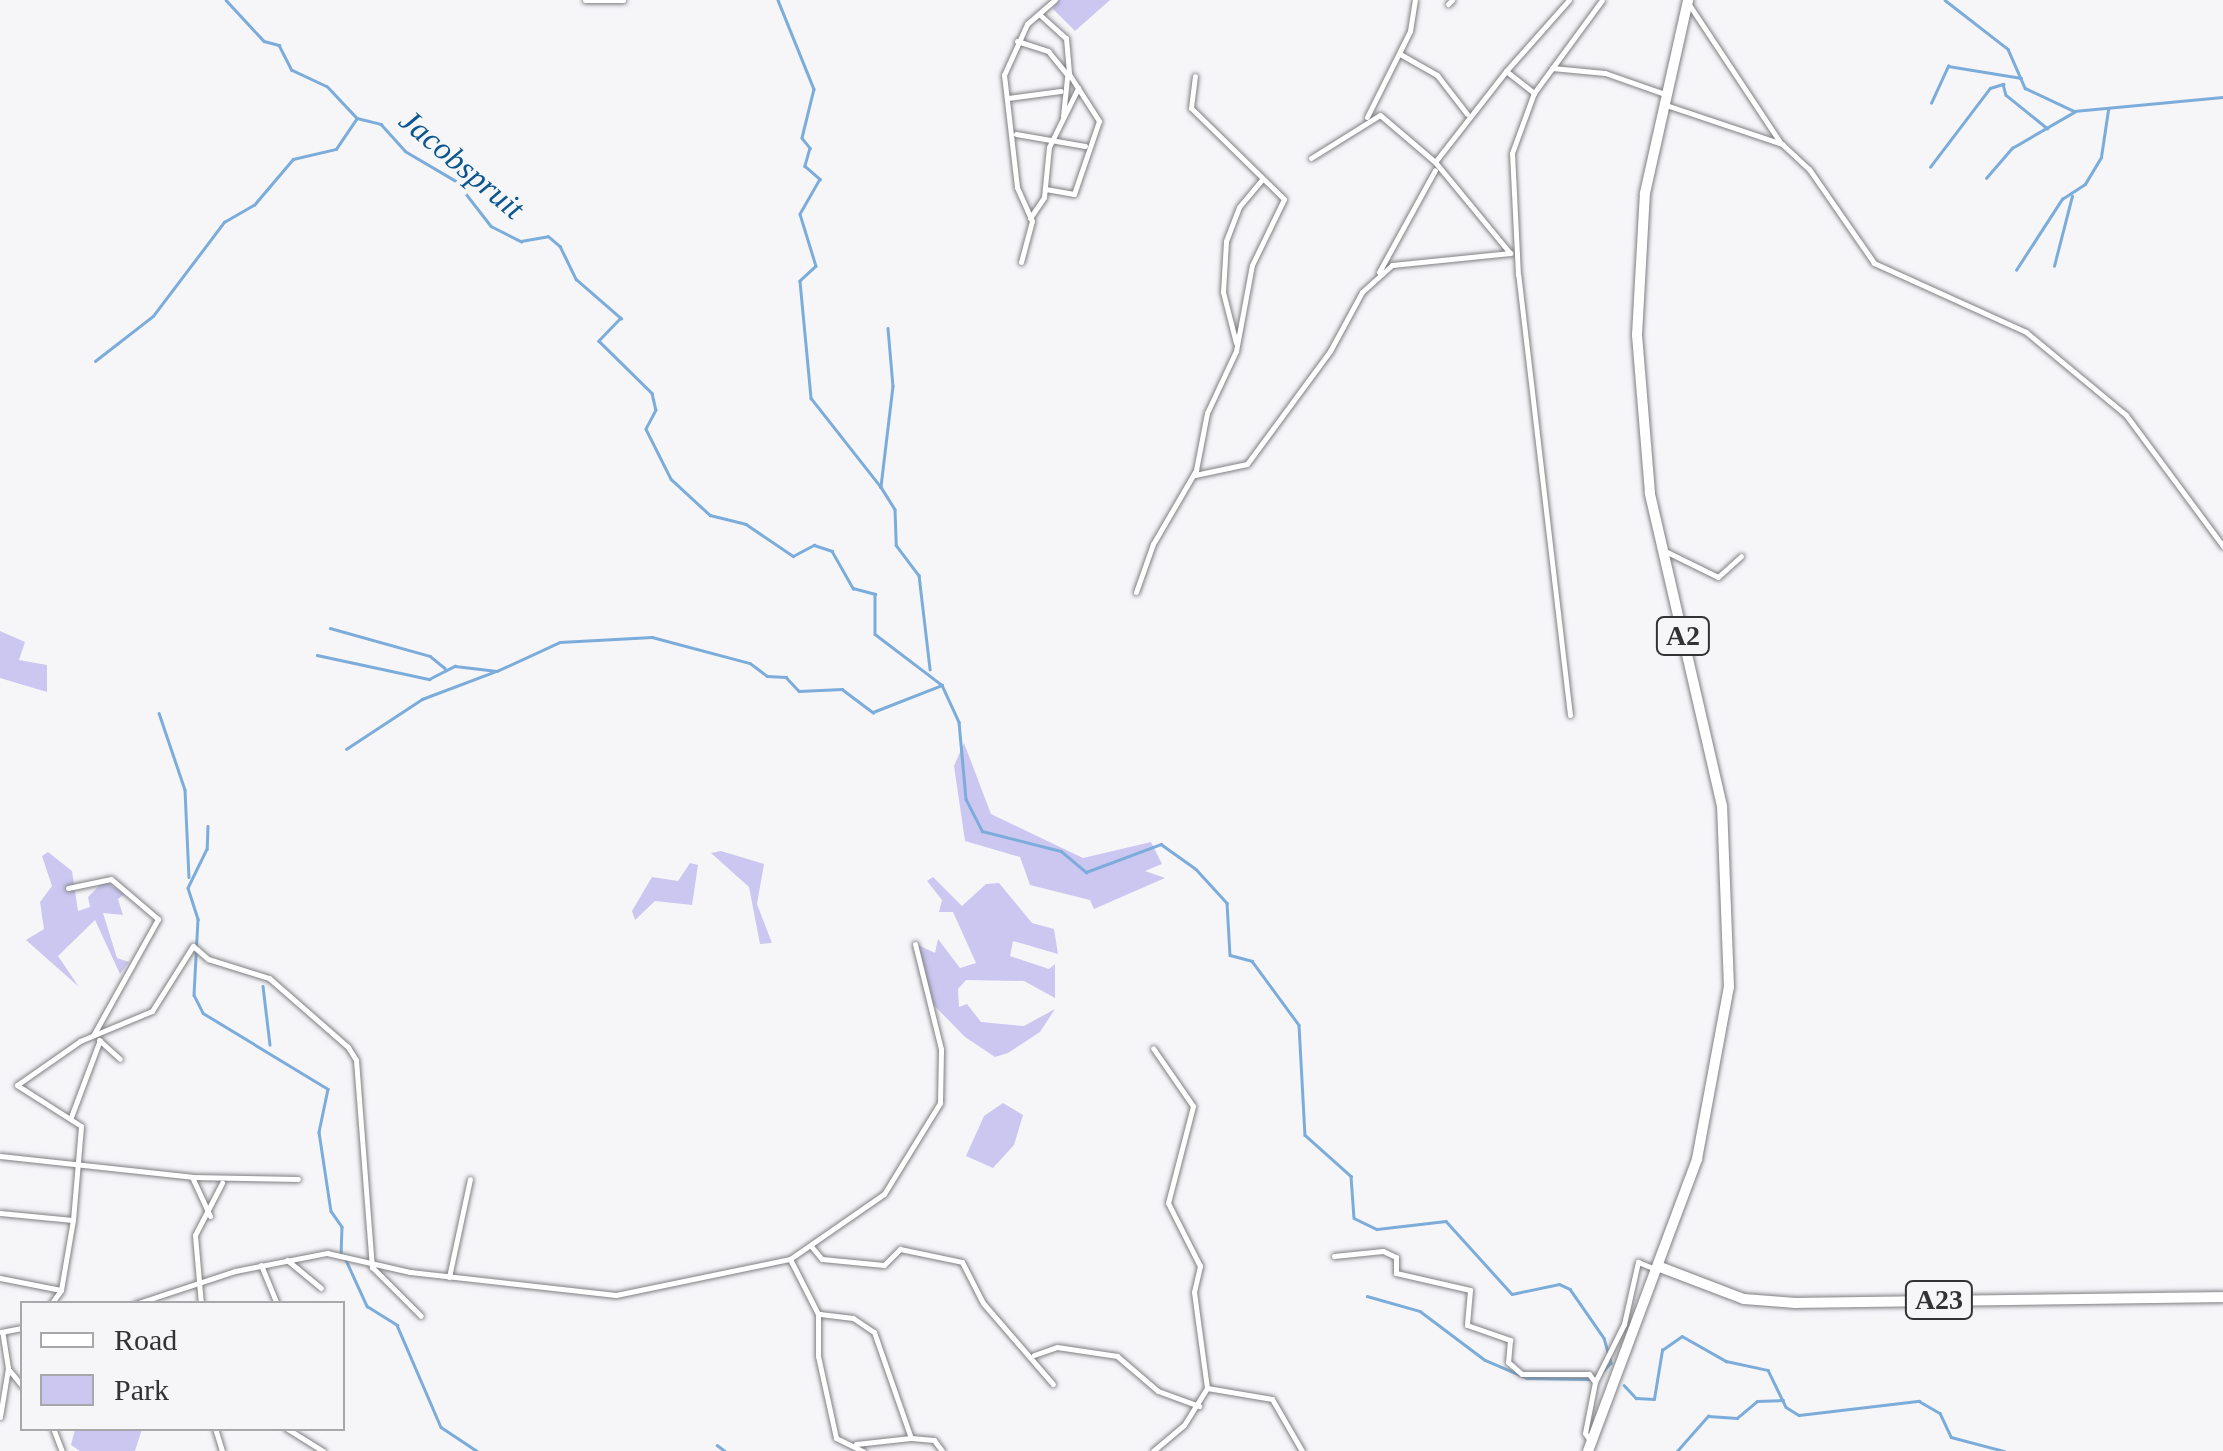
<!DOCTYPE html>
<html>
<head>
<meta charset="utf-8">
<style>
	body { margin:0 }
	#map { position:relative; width:2223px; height:1451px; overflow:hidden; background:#f6f6f9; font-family:"Times New Roman",serif }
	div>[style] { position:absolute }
	.green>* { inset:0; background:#cbc7f0 }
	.stream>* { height:2.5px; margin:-1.25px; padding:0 1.25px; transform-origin:1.25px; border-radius:1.25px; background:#7cacda }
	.roads { filter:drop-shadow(0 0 2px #7f7f82) drop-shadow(0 0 2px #7f7f82) }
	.minor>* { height:5px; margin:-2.5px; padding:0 2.5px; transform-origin:2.5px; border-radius:2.5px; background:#fff }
	.primary>* { height:10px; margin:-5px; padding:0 5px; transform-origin:5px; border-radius:5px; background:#fff }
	span { translate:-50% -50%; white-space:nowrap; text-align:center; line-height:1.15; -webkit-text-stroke:9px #f6f6f9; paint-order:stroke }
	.shield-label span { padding:2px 8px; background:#f6f6f9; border:2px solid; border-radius:8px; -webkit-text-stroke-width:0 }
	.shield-label { font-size:28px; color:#323233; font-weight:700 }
	.water-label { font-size:32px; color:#0b568f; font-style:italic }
	.legend { position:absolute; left:20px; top:1301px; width:325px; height:130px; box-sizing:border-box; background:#f6f6f9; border:2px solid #a8a8aa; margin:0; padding:12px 18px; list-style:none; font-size:30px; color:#323233 }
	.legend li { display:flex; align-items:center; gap:20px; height:50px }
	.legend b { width:50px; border:2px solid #a8a8aa }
</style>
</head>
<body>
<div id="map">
	<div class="green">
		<div style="clip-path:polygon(1058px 0,1110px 0,1075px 31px,1053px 9px)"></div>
		<div style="clip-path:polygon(0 631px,25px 642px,19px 660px,47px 665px,47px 692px,0 678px)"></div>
		<div style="clip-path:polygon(964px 743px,991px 814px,1083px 858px,1151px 842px,1162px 864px,1145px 871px,1165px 878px,1094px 909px,1090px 900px,1030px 885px,1020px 857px,965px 841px,954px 766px)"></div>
		<div style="clip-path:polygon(721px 851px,764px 864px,757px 904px,772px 943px,760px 944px,749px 887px,711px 853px)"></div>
		<div style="clip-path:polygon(48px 852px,72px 871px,78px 911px,90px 907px,88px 897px,104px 881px,125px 894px,118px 899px,123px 915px,103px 913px,117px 958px,129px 962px,120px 974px,95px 920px,58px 956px,79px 987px,26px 940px,44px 929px,40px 902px,52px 886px,42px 856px)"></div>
		<div style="clip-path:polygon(690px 863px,698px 865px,692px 905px,655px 901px,635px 920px,632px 911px,652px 877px,678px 881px)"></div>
		<div style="clip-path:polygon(933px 877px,962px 906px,986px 884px,999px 883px,1032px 923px,1054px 929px,1058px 954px,1013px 941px,1010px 956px,1049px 969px,1055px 964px,1055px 998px,1024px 981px,966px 980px,958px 989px,959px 1007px,967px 1004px,981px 1022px,1024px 1026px,1055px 1009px,1040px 1032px,1008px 1053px,995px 1057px,965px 1037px,925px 996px,918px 945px,935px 953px,938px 939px,960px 968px,976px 963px,953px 912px,939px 912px,942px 900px,927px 881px)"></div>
		<div style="clip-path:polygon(1003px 1103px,1023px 1115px,1014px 1145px,993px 1168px,966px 1156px,984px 1116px)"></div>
		<div style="clip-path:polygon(75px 1429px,125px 1430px,142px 1429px,135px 1451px,80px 1451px,71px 1445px)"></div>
	</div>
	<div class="stream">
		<div style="left:226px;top:0;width:56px;rotate:47.2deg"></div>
		<div style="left:264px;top:41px;width:16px;rotate:15deg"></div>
		<div style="left:279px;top:45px;width:28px;rotate:63deg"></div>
		<div style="left:292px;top:70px;width:38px;rotate:25deg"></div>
		<div style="left:327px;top:86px;width:44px;rotate:46.8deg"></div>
		<div style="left:357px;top:118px;width:25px;rotate:14deg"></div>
		<div style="left:381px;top:124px;width:36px;rotate:48deg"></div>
		<div style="left:405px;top:151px;width:59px;rotate:30.5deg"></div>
		<div style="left:456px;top:181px;width:57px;rotate:52.1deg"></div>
		<div style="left:491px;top:226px;width:34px;rotate:27deg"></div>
		<div style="left:521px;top:241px;width:27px;rotate:-10deg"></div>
		<div style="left:548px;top:236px;width:16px;rotate:40deg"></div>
		<div style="left:560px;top:246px;width:37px;rotate:64deg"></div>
		<div style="left:576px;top:279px;width:60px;rotate:40.9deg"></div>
		<div style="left:621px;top:318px;width:32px;rotate:134deg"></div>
		<div style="left:599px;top:341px;width:74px;rotate:44.5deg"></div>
		<div style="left:652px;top:393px;width:17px;rotate:77deg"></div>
		<div style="left:656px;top:410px;width:21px;rotate:118deg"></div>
		<div style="left:646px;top:429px;width:56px;rotate:63.4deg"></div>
		<div style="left:671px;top:479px;width:53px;rotate:42.7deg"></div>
		<div style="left:710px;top:515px;width:37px;rotate:14deg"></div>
		<div style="left:746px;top:524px;width:57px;rotate:34.2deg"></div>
		<div style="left:793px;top:556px;width:24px;rotate:-28deg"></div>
		<div style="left:814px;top:545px;width:19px;rotate:18deg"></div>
		<div style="left:832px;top:551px;width:43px;rotate:60.4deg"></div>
		<div style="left:853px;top:588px;width:23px;rotate:15deg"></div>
		<div style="left:875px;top:594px;width:40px;rotate:90deg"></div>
		<div style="left:875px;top:634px;width:84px;rotate:37.3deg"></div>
		<div style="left:942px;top:685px;width:41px;rotate:65.3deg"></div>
		<div style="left:959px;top:722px;width:77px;rotate:84.8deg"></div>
		<div style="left:966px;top:799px;width:36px;rotate:63deg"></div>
		<div style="left:982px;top:831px;width:81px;rotate:14.2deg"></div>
		<div style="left:1061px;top:851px;width:33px;rotate:40deg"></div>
		<div style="left:1086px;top:872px;width:80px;rotate:-20.5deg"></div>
		<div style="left:1161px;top:844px;width:43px;rotate:35.5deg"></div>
		<div style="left:1196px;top:869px;width:46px;rotate:47.6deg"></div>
		<div style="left:1227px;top:903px;width:52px;rotate:86.7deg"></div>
		<div style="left:1230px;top:955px;width:23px;rotate:15deg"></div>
		<div style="left:1252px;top:961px;width:79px;rotate:53.7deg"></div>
		<div style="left:1299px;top:1025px;width:110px;rotate:86.9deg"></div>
		<div style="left:1305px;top:1135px;width:62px;rotate:41.7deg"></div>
		<div style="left:1351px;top:1176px;width:42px;rotate:85.9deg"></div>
		<div style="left:1354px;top:1218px;width:25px;rotate:26deg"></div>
		<div style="left:1377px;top:1229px;width:69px;rotate:-6.6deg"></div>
		<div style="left:1446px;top:1221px;width:98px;rotate:47.9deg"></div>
		<div style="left:1512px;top:1294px;width:48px;rotate:-12deg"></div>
		<div style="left:1559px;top:1284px;width:12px;rotate:24deg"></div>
		<div style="left:1570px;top:1289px;width:60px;rotate:55.2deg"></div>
		<div style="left:1604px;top:1338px;width:26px;rotate:74deg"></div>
		<div style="left:1611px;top:1363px;width:21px;rotate:133deg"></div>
		<div style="left:778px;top:0;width:96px;rotate:68deg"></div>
		<div style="left:814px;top:89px;width:50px;rotate:103.8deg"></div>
		<div style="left:802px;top:138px;width:13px;rotate:51deg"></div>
		<div style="left:810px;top:148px;width:19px;rotate:106deg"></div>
		<div style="left:805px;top:166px;width:20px;rotate:41deg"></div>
		<div style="left:820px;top:179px;width:40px;rotate:119.7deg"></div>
		<div style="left:800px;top:214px;width:54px;rotate:72.9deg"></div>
		<div style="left:816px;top:266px;width:22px;rotate:137deg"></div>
		<div style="left:800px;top:281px;width:118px;rotate:84.6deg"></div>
		<div style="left:811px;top:398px;width:113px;rotate:51.8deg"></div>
		<div style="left:1945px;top:0;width:80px;rotate:37.9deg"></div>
		<div style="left:2008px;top:49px;width:43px;rotate:66.4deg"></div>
		<div style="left:2025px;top:88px;width:54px;rotate:25.1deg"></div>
		<div style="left:2074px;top:111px;width:150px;rotate:-5.4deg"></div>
		<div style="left:1931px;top:103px;width:41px;rotate:-65.3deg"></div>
		<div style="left:1948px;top:66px;width:74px;rotate:9.3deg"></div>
		<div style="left:1930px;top:167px;width:99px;rotate:-52.8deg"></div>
		<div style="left:1990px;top:88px;width:14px;rotate:-17deg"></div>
		<div style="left:2003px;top:84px;width:11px;rotate:75deg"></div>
		<div style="left:2006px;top:95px;width:53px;rotate:38.8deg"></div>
		<div style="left:1986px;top:178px;width:40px;rotate:-49deg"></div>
		<div style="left:2012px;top:148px;width:72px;rotate:-30.1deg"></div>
		<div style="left:2054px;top:266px;width:72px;rotate:-75.6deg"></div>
		<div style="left:2016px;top:270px;width:85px;rotate:-57.1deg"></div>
		<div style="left:2062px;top:199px;width:27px;rotate:-33deg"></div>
		<div style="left:2085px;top:184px;width:31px;rotate:-59deg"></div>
		<div style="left:2101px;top:157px;width:48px;rotate:-81.5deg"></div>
		<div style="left:888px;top:328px;width:58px;rotate:85.1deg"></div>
		<div style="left:893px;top:386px;width:102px;rotate:96.8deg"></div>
		<div style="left:881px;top:487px;width:26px;rotate:58deg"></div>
		<div style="left:895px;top:509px;width:36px;rotate:88deg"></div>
		<div style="left:896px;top:545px;width:38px;rotate:53deg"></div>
		<div style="left:919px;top:575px;width:95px;rotate:83.3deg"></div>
		<div style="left:95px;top:361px;width:73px;rotate:-37.8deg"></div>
		<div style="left:153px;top:316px;width:118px;rotate:-52.9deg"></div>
		<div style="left:224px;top:222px;width:34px;rotate:-30deg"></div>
		<div style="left:254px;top:205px;width:60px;rotate:-49.7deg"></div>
		<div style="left:293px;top:159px;width:44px;rotate:-13.1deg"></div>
		<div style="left:336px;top:149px;width:36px;rotate:-56deg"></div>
		<div style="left:330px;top:628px;width:104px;rotate:15.6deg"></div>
		<div style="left:430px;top:656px;width:19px;rotate:39deg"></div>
		<div style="left:317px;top:655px;width:115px;rotate:12.1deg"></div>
		<div style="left:429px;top:679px;width:29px;rotate:-27deg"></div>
		<div style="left:455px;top:666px;width:42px;rotate:6.8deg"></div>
		<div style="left:497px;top:671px;width:69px;rotate:-24.7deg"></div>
		<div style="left:560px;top:642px;width:92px;rotate:-3.1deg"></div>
		<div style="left:652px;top:637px;width:101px;rotate:14.9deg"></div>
		<div style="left:750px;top:663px;width:21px;rotate:37deg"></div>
		<div style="left:767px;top:676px;width:19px;rotate:3deg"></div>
		<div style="left:786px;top:677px;width:19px;rotate:47deg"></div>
		<div style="left:799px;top:691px;width:43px;rotate:-2.7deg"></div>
		<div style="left:842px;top:689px;width:39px;rotate:37deg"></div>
		<div style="left:873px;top:712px;width:74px;rotate:-21.4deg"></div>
		<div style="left:159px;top:713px;width:81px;rotate:71.3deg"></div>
		<div style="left:185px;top:790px;width:87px;rotate:87.4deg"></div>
		<div style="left:346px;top:749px;width:91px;rotate:-33.3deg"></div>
		<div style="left:422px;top:699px;width:77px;rotate:-20.6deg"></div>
		<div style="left:208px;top:826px;width:23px;rotate:92deg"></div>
		<div style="left:207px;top:849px;width:43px;rotate:116deg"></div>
		<div style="left:188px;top:888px;width:33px;rotate:72deg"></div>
		<div style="left:198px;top:919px;width:76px;rotate:93deg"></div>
		<div style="left:194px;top:995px;width:20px;rotate:63deg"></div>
		<div style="left:203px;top:1013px;width:146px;rotate:31.3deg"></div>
		<div style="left:328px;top:1089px;width:44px;rotate:101.8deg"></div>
		<div style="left:319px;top:1132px;width:80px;rotate:81.4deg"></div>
		<div style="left:331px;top:1211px;width:19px;rotate:55deg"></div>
		<div style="left:342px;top:1227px;width:27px;rotate:92deg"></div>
		<div style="left:263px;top:986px;width:59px;rotate:83.2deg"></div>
		<div style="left:346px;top:1260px;width:51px;rotate:65.5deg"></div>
		<div style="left:367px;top:1306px;width:36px;rotate:32deg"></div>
		<div style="left:397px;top:1325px;width:111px;rotate:66.7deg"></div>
		<div style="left:441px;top:1427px;width:43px;rotate:33.7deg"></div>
		<div style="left:1367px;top:1296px;width:55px;rotate:15.8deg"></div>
		<div style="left:1420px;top:1311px;width:81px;rotate:37deg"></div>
		<div style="left:1485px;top:1360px;width:46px;rotate:23.2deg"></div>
		<div style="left:1527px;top:1378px;width:62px;rotate:0.9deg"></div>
		<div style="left:1624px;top:1385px;width:18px;rotate:47deg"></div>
		<div style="left:1636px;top:1398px;width:18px;rotate:3deg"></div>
		<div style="left:1654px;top:1399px;width:50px;rotate:-80.7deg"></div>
		<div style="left:1662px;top:1350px;width:24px;rotate:-35deg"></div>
		<div style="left:1682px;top:1336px;width:51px;rotate:29.6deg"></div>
		<div style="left:1726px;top:1361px;width:43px;rotate:12.1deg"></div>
		<div style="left:1768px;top:1370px;width:41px;rotate:64.1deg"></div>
		<div style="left:1786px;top:1407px;width:15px;rotate:32deg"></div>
		<div style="left:1799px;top:1415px;width:121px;rotate:-6.7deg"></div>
		<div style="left:1919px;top:1401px;width:24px;rotate:30deg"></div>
		<div style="left:1940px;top:1413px;width:26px;rotate:65deg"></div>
		<div style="left:1951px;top:1437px;width:55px;rotate:14.8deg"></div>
		<div style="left:717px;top:1445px;width:10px;rotate:37deg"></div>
		<div style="left:1677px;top:1451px;width:47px;rotate:-48.5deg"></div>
		<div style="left:1708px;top:1416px;width:29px;rotate:4deg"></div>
		<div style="left:1737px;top:1418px;width:26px;rotate:-40deg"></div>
		<div style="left:1757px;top:1401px;width:26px;rotate:-2deg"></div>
	</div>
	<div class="roads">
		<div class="minor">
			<div style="left:585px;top:0;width:38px"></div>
			<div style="left:1448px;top:4px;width:6px;rotate:-45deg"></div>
			<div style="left:1690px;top:6px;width:163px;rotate:56.5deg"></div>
			<div style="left:1039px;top:14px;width:36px;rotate:42deg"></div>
			<div style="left:1066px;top:38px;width:36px;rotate:85deg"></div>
			<div style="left:1069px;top:74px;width:56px;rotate:57.4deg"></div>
			<div style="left:1099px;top:121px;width:77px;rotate:108.9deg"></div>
			<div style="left:1074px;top:194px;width:29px;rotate:-170deg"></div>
			<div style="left:1017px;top:41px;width:33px;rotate:18deg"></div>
			<div style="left:1048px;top:51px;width:32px;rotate:51deg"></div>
			<div style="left:1400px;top:54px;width:43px;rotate:29.6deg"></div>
			<div style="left:1437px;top:75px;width:49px;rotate:52.4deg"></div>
			<div style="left:1552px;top:68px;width:53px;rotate:5.4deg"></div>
			<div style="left:1605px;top:73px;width:60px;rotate:19.3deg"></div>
			<div style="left:1506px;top:71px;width:95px;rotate:-48.4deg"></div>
			<div style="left:1008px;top:98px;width:53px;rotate:-7.5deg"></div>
			<div style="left:1663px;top:104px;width:126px;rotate:18.6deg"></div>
			<div style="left:1782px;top:144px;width:37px;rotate:43deg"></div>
			<div style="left:1809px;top:169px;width:114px;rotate:55.3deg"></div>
			<div style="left:1874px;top:263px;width:167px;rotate:24.4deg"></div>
			<div style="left:2026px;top:332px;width:130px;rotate:39.7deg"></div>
			<div style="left:2126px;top:415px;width:163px;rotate:53.5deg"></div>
			<div style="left:1063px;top:116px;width:39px;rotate:-84deg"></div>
			<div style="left:1367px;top:117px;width:96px;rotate:-63.4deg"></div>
			<div style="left:1410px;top:31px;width:31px;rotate:-81deg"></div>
			<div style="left:1016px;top:134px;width:70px;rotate:9.9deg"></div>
			<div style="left:1311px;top:158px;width:81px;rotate:-31.9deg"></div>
			<div style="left:1380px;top:115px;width:72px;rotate:40.5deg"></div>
			<div style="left:1030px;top:218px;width:25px;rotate:-56deg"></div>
			<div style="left:1044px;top:197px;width:50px;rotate:-84.3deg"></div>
			<div style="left:1049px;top:147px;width:66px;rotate:-63.8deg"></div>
			<div style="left:1510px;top:253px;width:118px;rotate:-129.5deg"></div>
			<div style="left:1435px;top:162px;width:115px;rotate:-52deg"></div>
			<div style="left:1506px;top:71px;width:36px;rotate:38deg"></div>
			<div style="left:1021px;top:262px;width:42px;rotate:-75deg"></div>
			<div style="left:1032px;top:221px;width:37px;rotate:-114deg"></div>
			<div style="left:1017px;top:187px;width:113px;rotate:-96.6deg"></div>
			<div style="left:1004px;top:75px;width:56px;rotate:-65.7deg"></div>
			<div style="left:1027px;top:24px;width:37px;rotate:-41deg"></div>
			<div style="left:1379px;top:272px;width:116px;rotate:-61.2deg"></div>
			<div style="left:1236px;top:343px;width:53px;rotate:-104.3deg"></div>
			<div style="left:1223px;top:292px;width:51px;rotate:-86.6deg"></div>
			<div style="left:1226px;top:241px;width:36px;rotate:-69deg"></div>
			<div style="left:1239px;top:207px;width:35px;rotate:-50deg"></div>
			<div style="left:1195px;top:475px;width:53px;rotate:-11.9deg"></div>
			<div style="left:1247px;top:464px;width:140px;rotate:-53.7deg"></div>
			<div style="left:1330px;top:351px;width:67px;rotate:-61.5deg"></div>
			<div style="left:1362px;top:292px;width:40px;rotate:-42deg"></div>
			<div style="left:1392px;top:265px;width:119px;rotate:-5.8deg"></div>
			<div style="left:1665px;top:551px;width:59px;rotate:26.1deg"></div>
			<div style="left:1718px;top:577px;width:31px;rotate:-42deg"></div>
			<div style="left:1136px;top:592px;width:51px;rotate:-70.5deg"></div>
			<div style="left:1153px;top:544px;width:86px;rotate:-59.8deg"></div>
			<div style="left:1196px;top:470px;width:58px;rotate:-79.1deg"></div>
			<div style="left:1207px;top:413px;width:68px;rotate:-64.9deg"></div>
			<div style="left:1236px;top:351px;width:87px;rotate:-79.5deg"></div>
			<div style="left:1252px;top:265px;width:73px;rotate:-64.1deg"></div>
			<div style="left:1284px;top:199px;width:130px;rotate:-135.6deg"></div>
			<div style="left:1191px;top:108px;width:32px;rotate:-83deg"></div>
			<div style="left:1570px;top:715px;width:443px;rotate:-96.7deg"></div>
			<div style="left:1518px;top:275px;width:122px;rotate:-92.8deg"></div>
			<div style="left:1512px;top:153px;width:64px;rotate:-69.9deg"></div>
			<div style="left:1534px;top:93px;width:115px;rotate:-53.8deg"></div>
			<div style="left:68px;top:888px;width:44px;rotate:-11.8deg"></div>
			<div style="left:111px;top:879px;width:62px;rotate:40.4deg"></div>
			<div style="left:158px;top:919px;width:132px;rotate:119.1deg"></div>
			<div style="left:99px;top:1040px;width:28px;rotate:42deg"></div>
			<div style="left:71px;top:1117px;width:82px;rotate:-69.4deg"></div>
			<div style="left:0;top:1156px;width:193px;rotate:6.2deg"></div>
			<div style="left:192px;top:1177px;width:43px;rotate:65.2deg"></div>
			<div style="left:192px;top:1177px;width:106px;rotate:1.1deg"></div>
			<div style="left:0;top:1213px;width:73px;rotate:5.5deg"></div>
			<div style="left:73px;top:1220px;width:94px;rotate:-85.1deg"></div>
			<div style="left:81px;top:1126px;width:76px;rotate:-147.4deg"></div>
			<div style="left:17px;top:1085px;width:77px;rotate:-34.9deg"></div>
			<div style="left:80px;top:1041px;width:78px;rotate:-22.6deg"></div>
			<div style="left:152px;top:1011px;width:77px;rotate:-57.8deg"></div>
			<div style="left:193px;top:946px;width:20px;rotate:41deg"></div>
			<div style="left:208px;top:959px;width:64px;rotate:17.3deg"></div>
			<div style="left:269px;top:978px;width:105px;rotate:41.1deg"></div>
			<div style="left:348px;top:1047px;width:15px;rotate:58deg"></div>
			<div style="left:356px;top:1060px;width:208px;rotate:85.6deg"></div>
			<div style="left:372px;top:1267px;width:69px;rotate:45deg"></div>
			<div style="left:811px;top:1246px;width:17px;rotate:50deg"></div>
			<div style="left:822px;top:1259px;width:62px;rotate:5.5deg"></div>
			<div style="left:884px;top:1265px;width:23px;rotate:-45deg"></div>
			<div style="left:900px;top:1249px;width:63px;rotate:11.8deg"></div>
			<div style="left:962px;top:1262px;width:46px;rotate:62.9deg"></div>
			<div style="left:983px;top:1303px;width:107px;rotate:49.2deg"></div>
			<div style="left:1334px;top:1256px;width:49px;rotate:-5.8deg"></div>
			<div style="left:1383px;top:1251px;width:14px;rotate:25deg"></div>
			<div style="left:1396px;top:1257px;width:16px;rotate:90deg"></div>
			<div style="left:1396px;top:1273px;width:76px;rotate:12.9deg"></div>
			<div style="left:1470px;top:1290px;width:35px;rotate:95deg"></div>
			<div style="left:1467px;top:1325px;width:46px;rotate:19.2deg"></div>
			<div style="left:1510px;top:1340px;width:22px;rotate:95deg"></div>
			<div style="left:1508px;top:1362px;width:18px;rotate:41deg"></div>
			<div style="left:1522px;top:1374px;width:67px"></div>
			<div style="left:1589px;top:1374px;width:10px;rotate:53deg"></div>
			<div style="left:1595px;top:1382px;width:52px;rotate:101.1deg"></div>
			<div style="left:1585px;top:1433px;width:11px;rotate:56deg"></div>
			<div style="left:790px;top:1259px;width:62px;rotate:63deg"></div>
			<div style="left:818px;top:1314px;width:42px;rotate:90deg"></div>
			<div style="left:818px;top:1356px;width:84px;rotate:77.6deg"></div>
			<div style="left:836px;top:1438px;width:30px;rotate:26deg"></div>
			<div style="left:287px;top:1260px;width:44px;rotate:39.5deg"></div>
			<div style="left:261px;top:1265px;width:42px;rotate:67.7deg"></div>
			<div style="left:449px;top:1277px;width:100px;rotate:-77.9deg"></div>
			<div style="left:0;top:1278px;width:62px;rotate:11.1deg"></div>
			<div style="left:51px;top:1304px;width:17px;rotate:-54deg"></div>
			<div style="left:61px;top:1290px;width:71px;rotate:-80.3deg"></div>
			<div style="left:135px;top:1304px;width:105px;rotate:-18.3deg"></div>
			<div style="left:235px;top:1271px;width:94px;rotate:-11.1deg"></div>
			<div style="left:327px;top:1253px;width:85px;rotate:12.9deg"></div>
			<div style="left:410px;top:1272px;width:207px;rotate:6.4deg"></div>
			<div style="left:616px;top:1295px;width:178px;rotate:-11.7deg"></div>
			<div style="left:790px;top:1259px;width:114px;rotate:-34.7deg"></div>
			<div style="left:884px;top:1194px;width:107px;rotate:-58.4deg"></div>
			<div style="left:940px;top:1103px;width:54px;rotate:-88.9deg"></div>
			<div style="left:941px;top:1049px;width:108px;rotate:-103.9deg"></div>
			<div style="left:201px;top:1304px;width:69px;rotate:-95deg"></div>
			<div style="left:195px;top:1235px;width:59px;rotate:-62.6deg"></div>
			<div style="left:820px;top:1314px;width:33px;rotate:7deg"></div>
			<div style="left:853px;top:1318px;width:25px;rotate:34deg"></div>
			<div style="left:874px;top:1332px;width:112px;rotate:70.8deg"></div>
			<div style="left:1px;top:1332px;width:21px;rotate:-11deg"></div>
			<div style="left:1034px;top:1355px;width:24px;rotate:-19deg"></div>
			<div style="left:1057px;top:1347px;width:61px;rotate:8.5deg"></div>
			<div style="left:1117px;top:1356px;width:54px;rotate:40.5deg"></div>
			<div style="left:1158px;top:1391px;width:44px;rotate:20.1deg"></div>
			<div style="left:10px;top:1371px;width:19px;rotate:51deg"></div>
			<div style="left:1595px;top:1382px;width:65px;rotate:-63.4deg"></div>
			<div style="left:1624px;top:1324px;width:64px;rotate:-77.3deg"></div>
			<div style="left:1638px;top:1262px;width:18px;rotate:22deg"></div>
			<div style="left:1207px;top:1388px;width:66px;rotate:9.6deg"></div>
			<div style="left:1272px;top:1399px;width:60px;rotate:60deg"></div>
			<div style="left:0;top:1417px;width:50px;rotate:-80.7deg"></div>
			<div style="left:8px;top:1368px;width:36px;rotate:-99deg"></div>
			<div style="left:53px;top:1428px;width:25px;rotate:69deg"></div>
			<div style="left:215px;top:1428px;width:24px;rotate:73deg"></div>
			<div style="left:286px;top:1428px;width:44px;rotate:31.9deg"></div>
			<div style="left:856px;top:1444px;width:55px;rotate:-6.2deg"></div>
			<div style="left:911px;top:1438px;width:23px;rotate:5deg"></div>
			<div style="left:934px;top:1440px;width:14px;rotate:54deg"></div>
			<div style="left:1153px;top:1451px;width:40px;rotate:-40deg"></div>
			<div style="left:1184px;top:1425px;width:44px;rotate:-58.1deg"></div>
			<div style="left:1207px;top:1388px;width:97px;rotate:-97.7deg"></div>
			<div style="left:1194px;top:1292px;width:27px;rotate:-77deg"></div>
			<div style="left:1200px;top:1266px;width:71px;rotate:-116.9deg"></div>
			<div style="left:1168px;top:1203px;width:100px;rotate:-75.5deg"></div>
			<div style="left:1193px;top:1106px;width:70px;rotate:-124.6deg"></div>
		</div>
		<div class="primary">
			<div style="left:1660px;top:1267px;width:90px;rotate:20.9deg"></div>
			<div style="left:1744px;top:1299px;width:52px;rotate:4.4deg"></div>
			<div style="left:1796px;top:1303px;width:427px;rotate:-0.8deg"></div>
			<div style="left:1588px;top:1451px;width:312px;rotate:-69.5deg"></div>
			<div style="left:1697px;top:1159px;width:175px;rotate:-79.5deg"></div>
			<div style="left:1729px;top:987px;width:181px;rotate:-92.2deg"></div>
			<div style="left:1722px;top:806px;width:321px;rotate:-103deg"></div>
			<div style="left:1650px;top:493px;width:159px;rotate:-94.7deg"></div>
			<div style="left:1637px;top:335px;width:142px;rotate:-86.8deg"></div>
			<div style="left:1645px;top:193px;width:198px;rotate:-77.4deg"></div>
		</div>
	</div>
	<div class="shield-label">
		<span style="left:1683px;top:636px">A2</span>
		<span style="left:1939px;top:1300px">A23</span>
	</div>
	<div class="water-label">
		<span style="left:462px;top:164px;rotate:40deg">Jacobspruit</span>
	</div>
	<ul class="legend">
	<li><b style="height:12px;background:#fff"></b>Road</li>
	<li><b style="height:28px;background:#cbc7f0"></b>Park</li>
	</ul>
</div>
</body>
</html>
